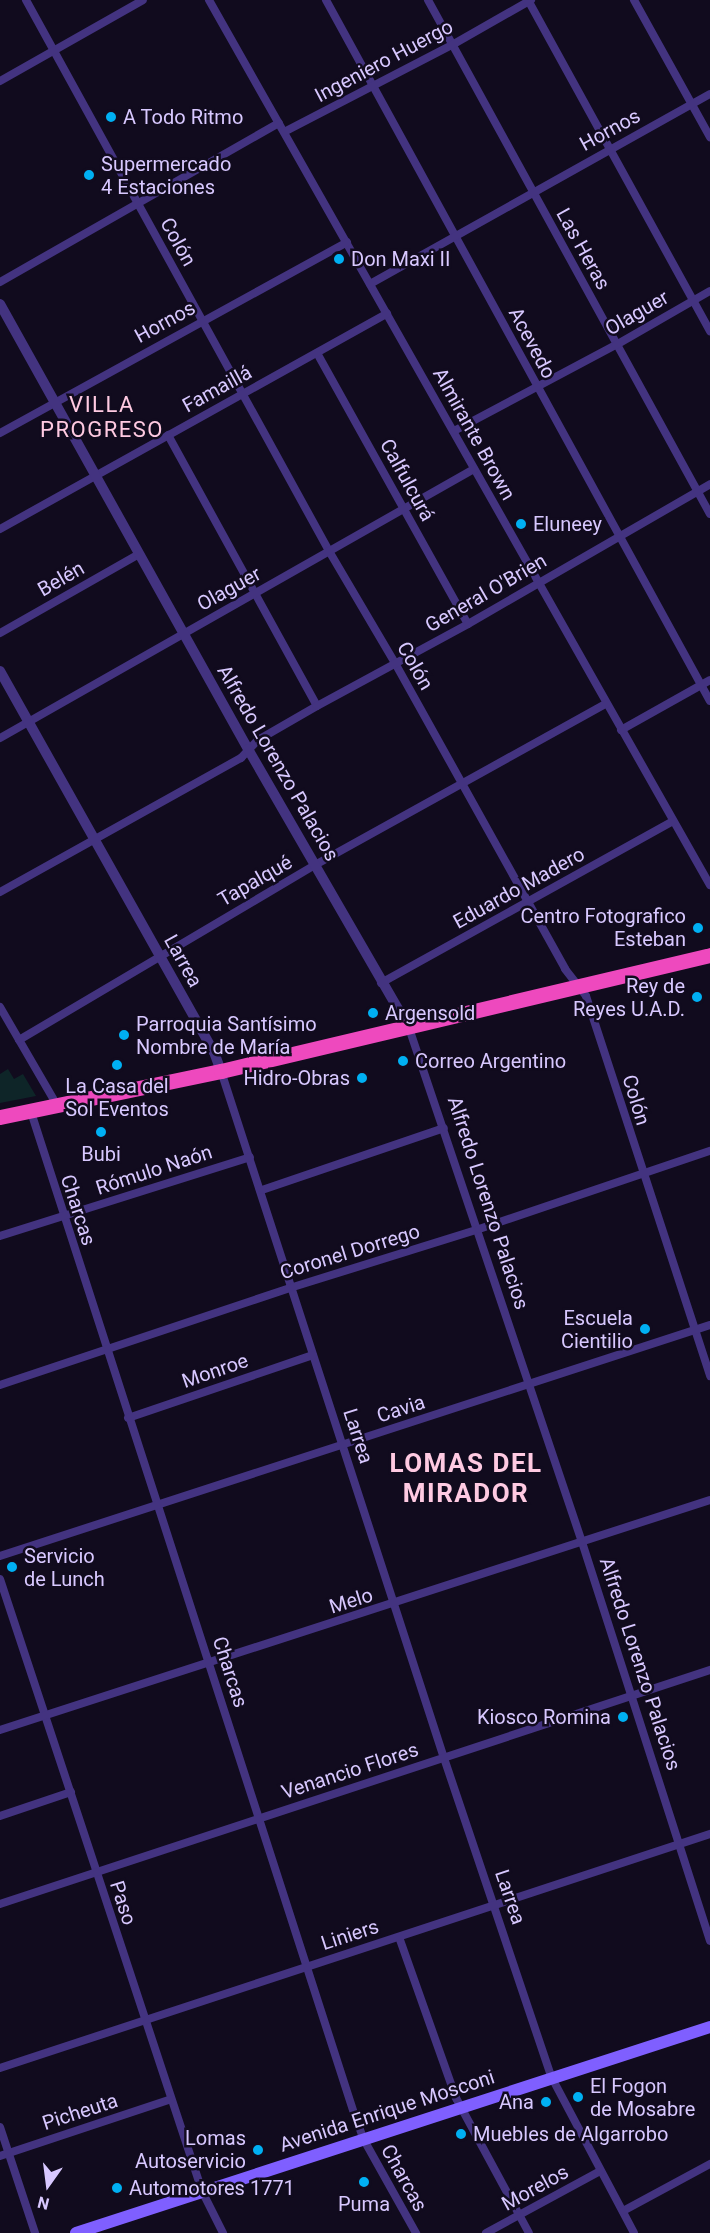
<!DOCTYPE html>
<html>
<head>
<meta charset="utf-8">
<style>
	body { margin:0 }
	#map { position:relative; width:710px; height:2233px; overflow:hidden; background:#110b1e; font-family:Roboto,sans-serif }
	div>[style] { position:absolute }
	.green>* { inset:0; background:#0e2528 }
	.minor>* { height:8px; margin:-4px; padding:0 4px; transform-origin:4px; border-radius:4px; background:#433380 }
	.tertiary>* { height:10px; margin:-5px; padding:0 5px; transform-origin:5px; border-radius:5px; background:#433380 }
	.secondary>* { height:12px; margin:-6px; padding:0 6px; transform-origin:6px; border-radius:6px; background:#7f5fff }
	.trunk>* { height:15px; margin:-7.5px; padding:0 7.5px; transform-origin:7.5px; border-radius:7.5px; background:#ee49be }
	.dots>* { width:16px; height:16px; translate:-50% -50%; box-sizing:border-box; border:3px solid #110b1e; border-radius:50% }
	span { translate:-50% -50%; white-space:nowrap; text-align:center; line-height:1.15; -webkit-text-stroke:5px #110b1e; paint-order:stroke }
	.street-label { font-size:20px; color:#d8c8ff }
	.poi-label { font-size:20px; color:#d8c8ff }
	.left { translate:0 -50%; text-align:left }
	.right { translate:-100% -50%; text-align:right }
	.quarter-label { font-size:22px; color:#ffcae2; letter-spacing:1.5px }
	.district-label { font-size:26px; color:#ffcae2; font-weight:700; letter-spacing:1.5px }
	.north { position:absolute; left:18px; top:2155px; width:60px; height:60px; -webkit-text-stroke:4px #110b1e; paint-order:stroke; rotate:194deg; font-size:16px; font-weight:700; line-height:24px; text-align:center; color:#d8c8ff }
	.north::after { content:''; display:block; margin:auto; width:21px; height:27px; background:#d8c8ff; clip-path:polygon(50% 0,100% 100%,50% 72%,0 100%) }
</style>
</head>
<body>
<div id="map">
	<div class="green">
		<div style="clip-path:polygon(8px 1069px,14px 1079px,23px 1074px,36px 1096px,0 1103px,0 1074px)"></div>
	</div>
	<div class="minor">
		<div style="left:26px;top:0;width:629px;rotate:61.19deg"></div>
		<div style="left:329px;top:551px;width:130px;rotate:59.5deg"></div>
		<div style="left:395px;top:663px;width:350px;rotate:60.9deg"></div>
		<div style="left:565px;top:969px;width:34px;rotate:52deg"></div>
		<div style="left:586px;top:996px;width:400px;rotate:71.9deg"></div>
		<div style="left:209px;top:0;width:1017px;rotate:60.49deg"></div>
		<div style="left:326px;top:0;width:799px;rotate:61.29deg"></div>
		<div style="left:428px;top:0;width:586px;rotate:61.25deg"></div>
		<div style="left:528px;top:0;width:378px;rotate:61.2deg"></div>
		<div style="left:634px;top:0;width:157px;rotate:61deg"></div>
		<div style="left:0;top:81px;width:164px;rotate:-29.5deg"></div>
		<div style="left:284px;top:132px;width:189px;rotate:-27.4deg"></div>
		<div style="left:452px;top:45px;width:91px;rotate:-29.7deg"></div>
		<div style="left:0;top:282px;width:321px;rotate:-29.7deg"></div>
		<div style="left:370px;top:284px;width:389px;rotate:-29.2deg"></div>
		<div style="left:317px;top:353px;width:310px;rotate:60.9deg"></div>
		<div style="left:454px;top:431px;width:183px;rotate:-28deg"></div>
		<div style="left:616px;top:345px;width:108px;rotate:-29.9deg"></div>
		<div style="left:0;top:433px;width:396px;rotate:-28.8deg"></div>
		<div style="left:168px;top:435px;width:309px;rotate:61.2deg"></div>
		<div style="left:0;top:529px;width:443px;rotate:-29.1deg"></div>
		<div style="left:0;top:633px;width:160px;rotate:-29.6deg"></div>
		<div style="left:621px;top:730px;width:102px;rotate:-29.3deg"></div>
		<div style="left:0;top:738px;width:545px;rotate:-29.58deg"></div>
		<div style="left:0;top:892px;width:276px;rotate:-29.1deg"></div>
		<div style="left:241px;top:758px;width:25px;rotate:-47deg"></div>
		<div style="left:258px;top:740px;width:68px;rotate:-30deg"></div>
		<div style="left:317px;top:706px;width:172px;rotate:-28.5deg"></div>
		<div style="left:468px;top:624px;width:280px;rotate:-30deg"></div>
		<div style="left:381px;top:983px;width:333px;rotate:-29deg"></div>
		<div style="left:0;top:1007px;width:116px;rotate:59.9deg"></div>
		<div style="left:409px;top:1028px;width:542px;rotate:71.4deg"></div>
		<div style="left:582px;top:1542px;width:419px;rotate:72.2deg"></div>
		<div style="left:19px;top:1040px;width:344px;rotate:-30.6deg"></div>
		<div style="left:315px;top:865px;width:333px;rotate:-29deg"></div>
		<div style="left:221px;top:1071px;width:722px;rotate:72.02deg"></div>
		<div style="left:444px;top:1758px;width:338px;rotate:71.4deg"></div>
		<div style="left:552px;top:2078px;width:175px;rotate:62.1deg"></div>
		<div style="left:31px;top:1112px;width:1052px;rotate:72.12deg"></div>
		<div style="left:354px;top:2113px;width:29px;rotate:70deg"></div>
		<div style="left:364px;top:2140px;width:107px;rotate:60.8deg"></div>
		<div style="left:262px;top:1190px;width:192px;rotate:-18.8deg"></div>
		<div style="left:0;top:1236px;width:262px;rotate:-17.5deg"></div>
		<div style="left:0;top:1385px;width:309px;rotate:-18.5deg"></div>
		<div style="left:293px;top:1287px;width:195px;rotate:-17.3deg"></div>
		<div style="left:479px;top:1229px;width:244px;rotate:-18.7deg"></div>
		<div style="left:128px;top:1418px;width:195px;rotate:-18.8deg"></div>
		<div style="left:0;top:1556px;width:747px;rotate:-18.02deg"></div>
		<div style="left:0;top:1579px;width:644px;rotate:71.73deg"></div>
		<div style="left:202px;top:2191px;width:47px;rotate:63.4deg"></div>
		<div style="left:0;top:1730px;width:746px;rotate:-17.95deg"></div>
		<div style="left:0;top:1816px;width:75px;rotate:-18.7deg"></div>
		<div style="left:0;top:1904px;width:748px;rotate:-18.24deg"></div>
		<div style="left:399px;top:1937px;width:171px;rotate:70.5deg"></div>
		<div style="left:456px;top:2098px;width:153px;rotate:61.6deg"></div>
		<div style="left:0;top:2068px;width:748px;rotate:-18.24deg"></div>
		<div style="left:0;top:2127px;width:112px;rotate:71.7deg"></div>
		<div style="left:0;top:2156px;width:180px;rotate:-18.4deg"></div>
		<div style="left:623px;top:2211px;width:99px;rotate:-28.4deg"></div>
		<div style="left:486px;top:2233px;width:130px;rotate:-28.5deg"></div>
	</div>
	<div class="tertiary">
		<div style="left:0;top:304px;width:509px;rotate:60.87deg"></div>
		<div style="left:248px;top:749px;width:322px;rotate:60deg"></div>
		<div style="left:0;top:671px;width:437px;rotate:60.7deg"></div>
		<div style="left:214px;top:1052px;width:20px;rotate:70deg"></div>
	</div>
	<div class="secondary">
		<div style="left:76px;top:2233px;width:667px;rotate:-18deg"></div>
	</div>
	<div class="trunk">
		<div style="left:0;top:1117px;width:226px;rotate:-11.8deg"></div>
		<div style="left:221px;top:1071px;width:503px;rotate:-13.34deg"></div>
	</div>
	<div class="dots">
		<div style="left:111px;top:117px;background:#00b0f3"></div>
		<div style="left:89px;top:175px;background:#00b0f3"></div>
		<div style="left:339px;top:259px;background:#00b0f3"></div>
		<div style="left:521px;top:524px;background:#00b0f3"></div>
		<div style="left:698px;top:928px;background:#00b0f3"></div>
		<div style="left:697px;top:997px;background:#00b0f3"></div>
		<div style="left:373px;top:1013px;background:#00b0f3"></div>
		<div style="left:124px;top:1035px;background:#00b0f3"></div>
		<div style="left:403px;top:1061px;background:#00b0f3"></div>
		<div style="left:117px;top:1065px;background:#00b0f3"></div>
		<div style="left:362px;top:1078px;background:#00b0f3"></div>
		<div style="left:101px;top:1132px;background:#00b0f3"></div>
		<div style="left:645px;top:1329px;background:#00b0f3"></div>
		<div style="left:12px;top:1567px;background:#00b0f3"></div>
		<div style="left:623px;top:1717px;background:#00b0f3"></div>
		<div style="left:578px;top:2097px;background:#00b0f3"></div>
		<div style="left:546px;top:2102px;background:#00b0f3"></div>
		<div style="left:461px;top:2134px;background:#00b0f3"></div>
		<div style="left:258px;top:2150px;background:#00b0f3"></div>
		<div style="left:364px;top:2182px;background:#00b0f3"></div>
		<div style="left:117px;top:2188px;background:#00b0f3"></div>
	</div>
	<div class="street-label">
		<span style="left:384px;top:61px;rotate:-28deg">Ingeniero Huergo</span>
		<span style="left:610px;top:130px;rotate:-29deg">Hornos</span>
		<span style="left:178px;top:242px;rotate:61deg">Colón</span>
		<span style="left:583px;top:249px;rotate:61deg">Las Heras</span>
		<span style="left:637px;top:313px;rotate:-30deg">Olaguer</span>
		<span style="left:165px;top:322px;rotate:-29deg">Hornos</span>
		<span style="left:532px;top:343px;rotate:62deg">Acevedo</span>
		<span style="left:217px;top:389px;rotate:-29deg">Famaillá</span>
		<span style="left:474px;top:434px;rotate:61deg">Almirante Brown</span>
		<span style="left:407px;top:480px;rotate:61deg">Calfulcurá</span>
		<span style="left:61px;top:579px;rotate:-30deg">Belén</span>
		<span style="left:229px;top:589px;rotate:-29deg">Olaguer</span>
		<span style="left:486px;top:593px;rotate:-30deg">General O'Brien</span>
		<span style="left:415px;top:666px;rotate:60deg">Colón</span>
		<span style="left:278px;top:763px;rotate:60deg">Alfredo Lorenzo Palacios</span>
		<span style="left:255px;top:881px;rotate:-30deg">Tapalqué</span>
		<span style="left:519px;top:888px;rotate:-29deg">Eduardo Madero</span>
		<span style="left:183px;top:961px;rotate:61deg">Larrea</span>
		<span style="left:636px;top:1100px;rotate:73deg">Colón</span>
		<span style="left:154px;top:1170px;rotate:-18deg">Rómulo Naón</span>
		<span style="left:488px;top:1203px;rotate:72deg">Alfredo Lorenzo Palacios</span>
		<span style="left:78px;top:1210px;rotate:72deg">Charcas</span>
		<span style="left:350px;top:1252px;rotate:-17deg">Coronel Dorrego</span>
		<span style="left:215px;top:1371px;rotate:-19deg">Monroe</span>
		<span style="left:401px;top:1409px;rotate:-18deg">Cavia</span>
		<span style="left:358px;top:1436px;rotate:72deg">Larrea</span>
		<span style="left:351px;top:1601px;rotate:-17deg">Melo</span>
		<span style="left:640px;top:1664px;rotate:72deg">Alfredo Lorenzo Palacios</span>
		<span style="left:230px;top:1672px;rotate:72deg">Charcas</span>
		<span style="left:350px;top:1771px;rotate:-18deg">Venancio Flores</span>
		<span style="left:510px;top:1897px;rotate:71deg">Larrea</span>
		<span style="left:123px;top:1903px;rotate:72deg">Paso</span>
		<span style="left:350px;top:1935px;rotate:-18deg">Liniers</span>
		<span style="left:387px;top:2111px;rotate:-18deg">Avenida Enrique Mosconi</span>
		<span style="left:80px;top:2112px;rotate:-18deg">Picheuta</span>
		<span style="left:404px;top:2178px;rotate:61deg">Charcas</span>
		<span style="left:535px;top:2188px;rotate:-29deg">Morelos</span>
	</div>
	<div class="poi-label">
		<span class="left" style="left:123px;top:117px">A Todo Ritmo</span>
		<span class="left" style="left:101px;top:176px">Supermercado<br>4 Estaciones</span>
		<span class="left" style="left:351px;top:259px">Don Maxi II</span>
		<span class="left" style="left:533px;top:524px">Eluneey</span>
		<span class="right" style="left:686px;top:928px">Centro Fotografico<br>Esteban</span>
		<span class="right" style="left:685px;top:998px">Rey de<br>Reyes U.A.D.</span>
		<span class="left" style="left:385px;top:1013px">Argensold</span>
		<span class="left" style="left:136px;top:1036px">Parroquia Santísimo<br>Nombre de María</span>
		<span class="left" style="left:415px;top:1061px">Correo Argentino</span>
		<span class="right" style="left:350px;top:1078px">Hidro-Obras</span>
		<span style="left:117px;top:1098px">La Casa del<br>Sol Eventos</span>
		<span style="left:101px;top:1154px">Bubi</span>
		<span class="right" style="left:633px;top:1330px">Escuela<br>Cientilio</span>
		<span class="left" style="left:24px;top:1568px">Servicio<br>de Lunch</span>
		<span class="right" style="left:611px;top:1717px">Kiosco Romina</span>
		<span class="left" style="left:590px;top:2098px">El Fogon<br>de Mosabre</span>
		<span class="right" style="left:534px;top:2102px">Ana</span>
		<span class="left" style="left:473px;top:2134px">Muebles de Algarrobo</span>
		<span class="right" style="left:246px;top:2150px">Lomas<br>Autoservicio</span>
		<span class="left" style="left:129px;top:2188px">Automotores 1771</span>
		<span style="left:364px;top:2204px">Puma</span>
	</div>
	<div class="quarter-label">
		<span style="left:102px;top:417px">VILLA<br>PROGRESO</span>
	</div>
	<div class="district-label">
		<span style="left:466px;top:1479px">LOMAS DEL<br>MIRADOR</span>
	</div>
	<div class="north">N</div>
</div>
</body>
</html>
